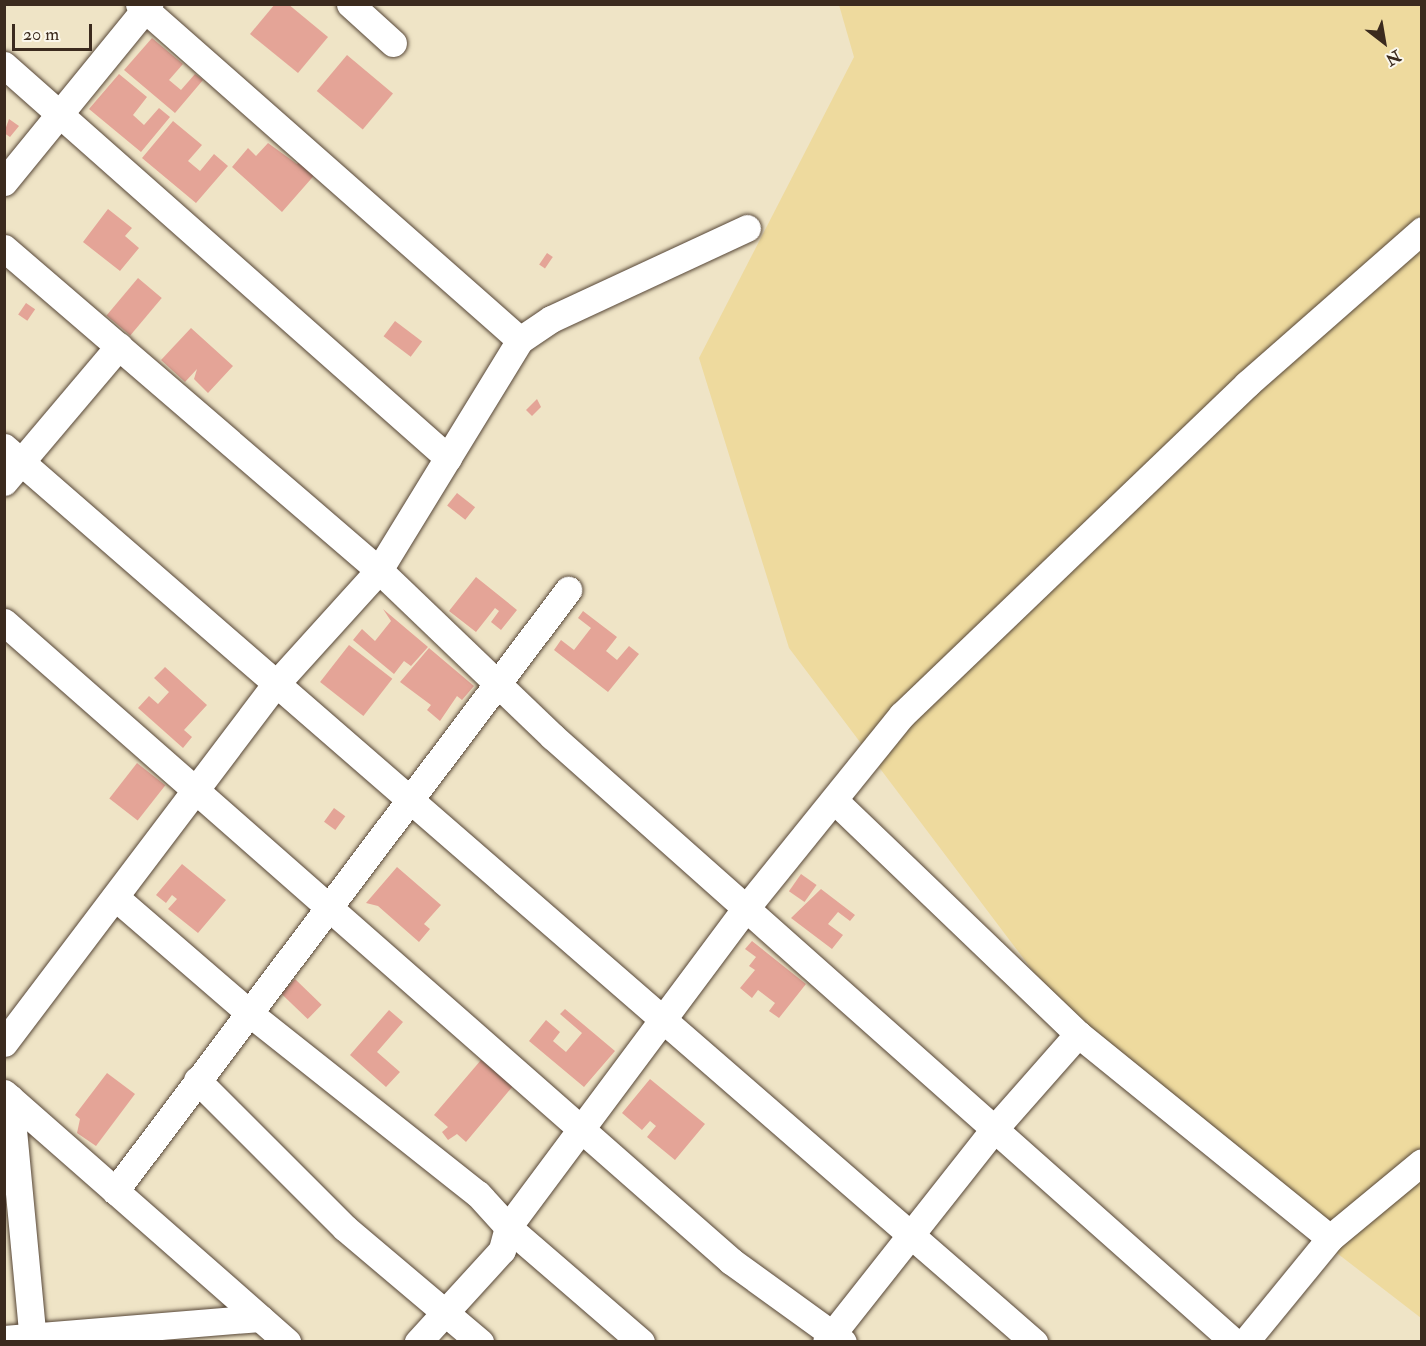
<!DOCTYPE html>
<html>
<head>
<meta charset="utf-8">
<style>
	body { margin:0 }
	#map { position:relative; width:1426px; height:1346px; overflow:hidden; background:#efe4c6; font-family:"IM FELL Double Pica",serif }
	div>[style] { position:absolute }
	.sand>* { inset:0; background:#eeda9e }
	.building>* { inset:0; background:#e4a497; transform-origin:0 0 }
	.roads { filter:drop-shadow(0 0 2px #564637) drop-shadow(0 0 2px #564637) }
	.minor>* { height:27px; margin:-13.5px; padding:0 13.5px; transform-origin:13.5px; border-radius:13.5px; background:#fff }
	span { translate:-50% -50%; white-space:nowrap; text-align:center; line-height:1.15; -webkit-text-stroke:5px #fbf7ec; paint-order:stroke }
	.frame { position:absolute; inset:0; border:6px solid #3b2a1e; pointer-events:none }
	.north { position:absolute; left:1354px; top:12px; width:60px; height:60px; -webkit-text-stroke:4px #fbf7ec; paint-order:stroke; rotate:149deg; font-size:16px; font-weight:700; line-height:24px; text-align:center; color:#3b2a1e }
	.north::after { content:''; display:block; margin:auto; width:21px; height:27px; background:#3b2a1e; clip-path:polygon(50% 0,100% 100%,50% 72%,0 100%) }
	.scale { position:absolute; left:12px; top:24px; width:80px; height:27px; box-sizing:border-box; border:3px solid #3b2a1e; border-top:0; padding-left:8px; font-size:18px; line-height:21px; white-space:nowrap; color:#3b2a1e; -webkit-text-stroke:4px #fbf7ec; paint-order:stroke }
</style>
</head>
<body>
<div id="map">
	<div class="sand">
		<div style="clip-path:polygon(839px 5px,1421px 5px,1421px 1318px,1119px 1085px,789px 648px,699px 358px,854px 57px)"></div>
	</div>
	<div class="building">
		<div style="clip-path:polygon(275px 4px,288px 4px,328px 37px,298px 73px,250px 34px)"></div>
		<div style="clip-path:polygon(152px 38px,183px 64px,169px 80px,181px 90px,195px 74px,203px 80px,175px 113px,124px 70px)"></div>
		<div style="left:347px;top:55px;width:60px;height:47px;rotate:40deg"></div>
		<div style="clip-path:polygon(119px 74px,147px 97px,133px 115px,144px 125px,159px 108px,170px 117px,141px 152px,89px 109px)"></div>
		<div style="clip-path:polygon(9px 119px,19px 126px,10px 137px,4px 133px)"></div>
		<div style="clip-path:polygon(173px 121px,202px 145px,188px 161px,200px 171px,214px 154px,228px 166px,196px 203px,142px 158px)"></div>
		<div style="clip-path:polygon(268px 143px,297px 164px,303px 158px,318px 171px,282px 212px,232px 167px,248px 148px,256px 156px)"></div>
		<div style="clip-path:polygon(108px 209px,132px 228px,125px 236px,139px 248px,120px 271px,83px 242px)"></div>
		<div style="left:547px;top:253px;width:7px;height:14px;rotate:34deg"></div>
		<div style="left:138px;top:278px;width:31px;height:49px;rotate:40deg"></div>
		<div style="left:26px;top:303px;width:11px;height:14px;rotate:34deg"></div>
		<div style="left:395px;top:321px;width:34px;height:19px;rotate:37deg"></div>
		<div style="clip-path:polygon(191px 328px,233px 366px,208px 393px,194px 379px,197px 369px,185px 382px,161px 360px)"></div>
		<div style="clip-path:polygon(537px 399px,541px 407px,532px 416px,526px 410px)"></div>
		<div style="left:457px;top:493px;width:23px;height:16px;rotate:38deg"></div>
		<div style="clip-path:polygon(476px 577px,517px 610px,501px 630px,491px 622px,499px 611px,495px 608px,476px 632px,449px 611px)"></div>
		<div style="clip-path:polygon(383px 609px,428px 647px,411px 666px,404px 661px,394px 674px,353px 640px,362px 629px,375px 641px,391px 621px)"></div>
		<div style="clip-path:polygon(583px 611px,617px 637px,606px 651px,617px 660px,629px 646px,639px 654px,608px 692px,554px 650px,561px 640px,574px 650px,591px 628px,578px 618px)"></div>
		<div style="left:349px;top:645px;width:55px;height:47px;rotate:38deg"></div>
		<div style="clip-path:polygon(429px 648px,474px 686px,462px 700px,457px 696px,440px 721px,427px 710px,431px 705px,400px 682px)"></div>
		<div style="clip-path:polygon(165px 667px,207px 705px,184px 730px,192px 737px,183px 748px,138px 708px,149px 696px,158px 704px,169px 692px,154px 678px)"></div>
		<div style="left:137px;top:763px;width:36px;height:45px;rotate:38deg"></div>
		<div style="left:334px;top:808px;width:14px;height:17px;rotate:36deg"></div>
		<div style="clip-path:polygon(182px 864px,226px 900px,198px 933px,168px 909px,177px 899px,172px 895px,166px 903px,156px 895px)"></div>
		<div style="clip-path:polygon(397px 867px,441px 905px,424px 924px,430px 929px,419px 942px,378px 906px,366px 903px)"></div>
		<div style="left:801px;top:874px;width:19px;height:21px;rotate:35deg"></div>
		<div style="clip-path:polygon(821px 889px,855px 915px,850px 921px,838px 912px,828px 924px,843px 935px,832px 949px,791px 918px)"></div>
		<div style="clip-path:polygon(752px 941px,806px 984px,779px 1018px,769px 1011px,775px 1003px,758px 990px,752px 998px,740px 988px,755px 970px,749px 966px,756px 957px,745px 949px)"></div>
		<div style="left:295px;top:979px;width:37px;height:20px;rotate:44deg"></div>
		<div style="clip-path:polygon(565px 1009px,615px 1051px,584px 1087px,529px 1041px,546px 1020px,560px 1032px,553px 1041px,566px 1052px,582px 1033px,560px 1014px)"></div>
		<div style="clip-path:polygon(389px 1010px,403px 1022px,377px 1052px,400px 1072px,386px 1087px,350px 1055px)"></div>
		<div style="clip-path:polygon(481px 1060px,513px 1086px,466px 1142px,457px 1134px,448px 1140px,442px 1132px,448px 1127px,434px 1115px)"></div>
		<div style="clip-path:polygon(107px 1073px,135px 1094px,96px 1146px,77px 1133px,80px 1119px,75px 1115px)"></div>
		<div style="clip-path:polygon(650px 1079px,705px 1124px,675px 1160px,647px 1137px,656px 1126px,650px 1121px,642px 1130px,622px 1113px)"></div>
	</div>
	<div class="roads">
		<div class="minor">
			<div style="left:139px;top:4px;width:508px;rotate:41.41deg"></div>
			<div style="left:350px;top:4px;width:58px;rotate:42.2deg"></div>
			<div style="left:4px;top:65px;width:593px;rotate:41.51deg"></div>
			<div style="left:4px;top:182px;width:230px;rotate:-50.8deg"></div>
			<div style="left:4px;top:248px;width:494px;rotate:40.7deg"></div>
			<div style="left:379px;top:570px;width:240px;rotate:43.8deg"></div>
			<div style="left:552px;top:736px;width:912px;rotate:41.62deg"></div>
			<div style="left:4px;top:447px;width:1365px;rotate:40.99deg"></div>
			<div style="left:4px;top:482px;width:178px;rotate:-49.8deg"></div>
			<div style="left:4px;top:622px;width:968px;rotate:41.31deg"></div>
			<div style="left:731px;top:1261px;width:138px;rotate:35.9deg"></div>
			<div style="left:834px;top:800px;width:338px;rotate:43.8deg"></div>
			<div style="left:115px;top:897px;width:176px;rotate:40.8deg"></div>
			<div style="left:248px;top:1012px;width:293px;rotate:38.4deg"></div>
			<div style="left:478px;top:1194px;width:45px;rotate:47.7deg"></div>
			<div style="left:508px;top:1227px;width:24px;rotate:105deg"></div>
			<div style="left:502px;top:1250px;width:125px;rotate:132.4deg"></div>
			<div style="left:4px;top:1043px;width:448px;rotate:-52.9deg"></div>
			<div style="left:274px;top:686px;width:156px;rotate:-47.8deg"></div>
			<div style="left:379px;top:570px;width:270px;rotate:-58.5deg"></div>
			<div style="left:520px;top:340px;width:37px;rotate:-34deg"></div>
			<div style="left:551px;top:319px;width:216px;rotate:-24.9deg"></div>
			<div style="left:197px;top:1080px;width:209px;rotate:45deg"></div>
			<div style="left:345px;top:1228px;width:177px;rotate:40.2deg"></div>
			<div style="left:4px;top:1093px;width:377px;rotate:41.3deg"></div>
			<div style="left:10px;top:1098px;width:245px;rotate:84.6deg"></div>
			<div style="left:115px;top:1191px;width:753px;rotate:-52.99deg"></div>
			<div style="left:4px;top:1339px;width:257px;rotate:-4.7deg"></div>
			<div style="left:641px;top:1342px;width:176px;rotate:-139.2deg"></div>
			<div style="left:508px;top:1227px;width:398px;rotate:-53.3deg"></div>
			<div style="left:746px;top:908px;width:248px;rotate:-51.1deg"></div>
			<div style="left:902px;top:715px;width:478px;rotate:-43.8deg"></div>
			<div style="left:1247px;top:384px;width:233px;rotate:-41.3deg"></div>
			<div style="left:826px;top:1342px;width:274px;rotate:-51.7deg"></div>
			<div style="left:996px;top:1127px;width:124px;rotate:-48.6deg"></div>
			<div style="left:1078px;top:1034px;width:324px;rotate:39deg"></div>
			<div style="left:1330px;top:1238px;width:119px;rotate:-39.6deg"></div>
			<div style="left:1245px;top:1342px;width:134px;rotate:-50.7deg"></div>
		</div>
	</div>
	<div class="frame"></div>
	<div class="north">N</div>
	<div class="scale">20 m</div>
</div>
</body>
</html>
